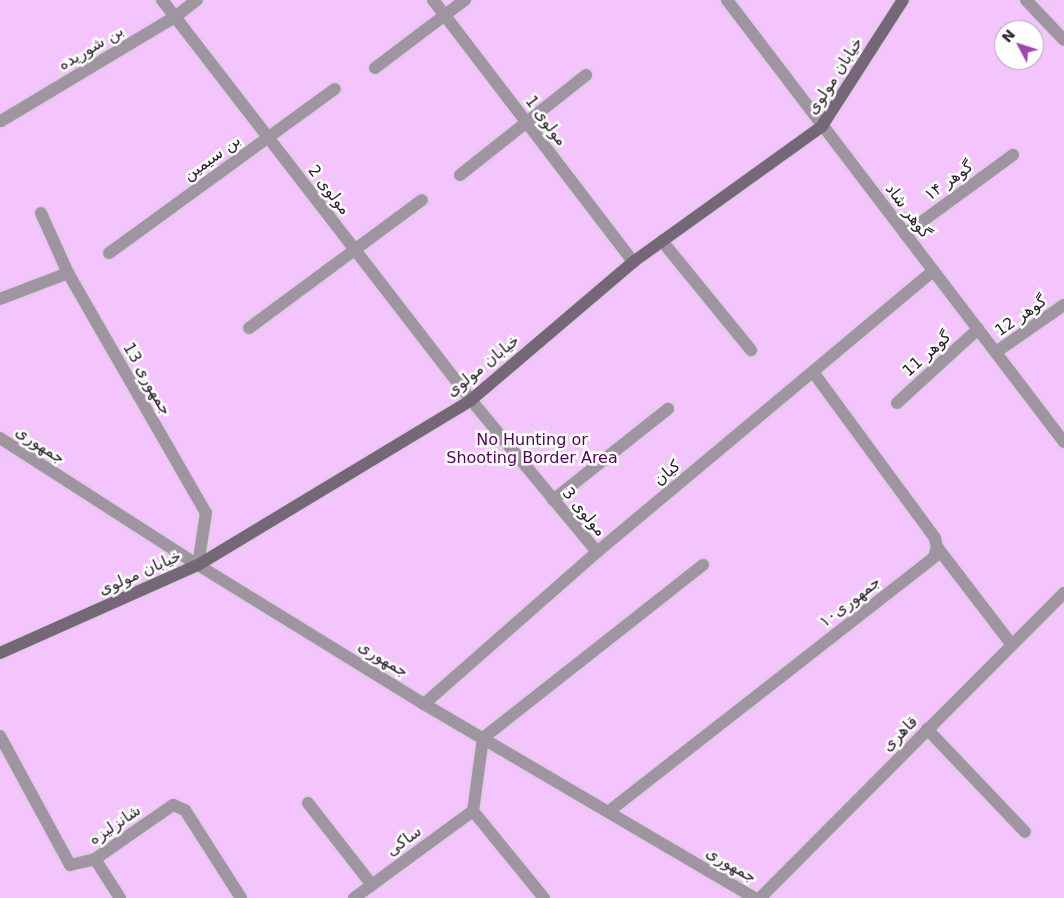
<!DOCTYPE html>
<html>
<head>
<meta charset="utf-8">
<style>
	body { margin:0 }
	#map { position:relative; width:1064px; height:898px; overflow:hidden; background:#fbf2fd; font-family:"DejaVu Sans",Vazirmatn,sans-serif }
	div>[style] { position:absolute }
	.green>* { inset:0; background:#f4c4fd }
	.roads { filter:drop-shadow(0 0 1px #d5cdd7) drop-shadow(0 0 1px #d5cdd7) }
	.street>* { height:12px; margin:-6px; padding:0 6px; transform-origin:6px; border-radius:6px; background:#9e95a0 }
	.secondary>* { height:12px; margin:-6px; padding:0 6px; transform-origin:6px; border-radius:6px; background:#756777 }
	span { translate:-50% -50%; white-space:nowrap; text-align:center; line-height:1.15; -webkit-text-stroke:5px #fff; paint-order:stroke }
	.street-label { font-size:16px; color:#2a222b }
	.park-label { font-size:16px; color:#550162 }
	.north { position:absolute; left:994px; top:20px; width:50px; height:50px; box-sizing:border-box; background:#fff; border:1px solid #aaa7aa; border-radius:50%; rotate:310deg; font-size:14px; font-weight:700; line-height:20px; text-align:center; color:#2a222b }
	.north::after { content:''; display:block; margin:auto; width:18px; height:22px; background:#a146b1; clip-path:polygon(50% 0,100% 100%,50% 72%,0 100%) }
</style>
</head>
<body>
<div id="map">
	<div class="green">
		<div style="clip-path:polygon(evenodd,0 0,1064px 0,1064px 898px,0 898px,0 0,1004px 30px,1034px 30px,1034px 60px,1004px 60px,1004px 30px)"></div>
	</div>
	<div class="roads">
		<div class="street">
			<div style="left:162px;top:0;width:505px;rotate:52.31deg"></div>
			<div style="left:471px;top:400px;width:197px;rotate:50.3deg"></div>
			<div style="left:433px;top:0;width:330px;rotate:52.6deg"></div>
			<div style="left:727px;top:0;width:556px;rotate:52.68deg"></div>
			<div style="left:1026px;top:0;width:55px;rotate:46.5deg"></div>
			<div style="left:375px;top:68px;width:113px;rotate:-37.1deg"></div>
			<div style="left:1px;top:121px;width:203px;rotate:-30.9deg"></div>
			<div style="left:175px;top:17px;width:28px;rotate:-38deg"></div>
			<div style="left:460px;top:175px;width:161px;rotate:-38.4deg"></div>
			<div style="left:41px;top:213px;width:66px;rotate:65.8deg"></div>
			<div style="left:68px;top:273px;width:277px;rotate:60.1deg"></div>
			<div style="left:206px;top:513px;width:53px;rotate:98.7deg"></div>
			<div style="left:905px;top:234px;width:134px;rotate:-36.2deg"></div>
			<div style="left:662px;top:241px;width:141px;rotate:50.8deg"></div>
			<div style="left:109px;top:253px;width:279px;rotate:-36deg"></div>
			<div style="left:0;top:299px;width:73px;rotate:-20.9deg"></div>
			<div style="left:249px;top:328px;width:215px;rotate:-36.5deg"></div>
			<div style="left:996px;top:352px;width:83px;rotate:-34.7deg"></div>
			<div style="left:897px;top:403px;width:110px;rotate:-42.4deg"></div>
			<div style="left:0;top:438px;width:235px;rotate:32.7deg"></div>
			<div style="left:198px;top:565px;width:265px;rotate:31.6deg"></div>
			<div style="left:424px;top:704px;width:384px;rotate:30.4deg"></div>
			<div style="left:553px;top:500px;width:147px;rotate:-38.4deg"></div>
			<div style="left:937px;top:547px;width:123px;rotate:52.6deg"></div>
			<div style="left:424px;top:704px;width:230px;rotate:-41.3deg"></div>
			<div style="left:597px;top:552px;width:438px;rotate:-39.9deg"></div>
			<div style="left:927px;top:729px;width:142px;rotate:46.4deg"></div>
			<div style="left:0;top:736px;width:147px;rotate:61.5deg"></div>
			<div style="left:70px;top:865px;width:26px;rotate:-13deg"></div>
			<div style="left:95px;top:859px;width:95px;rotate:-34.7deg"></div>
			<div style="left:173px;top:805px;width:13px;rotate:23deg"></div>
			<div style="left:185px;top:810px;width:104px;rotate:57.5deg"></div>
			<div style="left:308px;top:803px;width:104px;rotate:52deg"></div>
			<div style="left:608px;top:812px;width:414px;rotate:-38deg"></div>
			<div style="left:934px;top:557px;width:10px;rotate:-73deg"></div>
			<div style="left:937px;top:547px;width:9px;rotate:-103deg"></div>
			<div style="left:935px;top:538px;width:205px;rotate:-126.3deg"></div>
			<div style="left:95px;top:859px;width:46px;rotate:57.3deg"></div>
			<div style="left:354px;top:898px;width:147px;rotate:-36.2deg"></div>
			<div style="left:544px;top:898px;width:112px;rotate:-129.2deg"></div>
			<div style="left:473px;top:811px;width:74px;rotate:-82.2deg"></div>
			<div style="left:483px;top:738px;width:280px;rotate:-38.2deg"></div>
			<div style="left:760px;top:898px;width:431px;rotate:-45.1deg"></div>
		</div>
		<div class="secondary">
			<div style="left:0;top:653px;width:217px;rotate:-24deg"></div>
			<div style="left:198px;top:565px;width:319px;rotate:-31.1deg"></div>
			<div style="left:471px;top:400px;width:213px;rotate:-40.4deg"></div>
			<div style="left:633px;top:262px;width:233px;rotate:-35.7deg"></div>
			<div style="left:822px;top:126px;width:150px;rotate:-57.3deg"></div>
		</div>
	</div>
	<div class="street-label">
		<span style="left:91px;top:48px;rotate:-31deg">بن شوریده</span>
		<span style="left:835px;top:76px;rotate:-57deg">خیابان مولوی</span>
		<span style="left:546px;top:121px;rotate:53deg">مولوی 1</span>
		<span style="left:212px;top:158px;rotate:-36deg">بن سیمین</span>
		<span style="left:949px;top:181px;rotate:-36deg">گوهر ۱۴</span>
		<span style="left:329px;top:190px;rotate:52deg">مولوی 2</span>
		<span style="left:908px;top:211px;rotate:53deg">گوهر شاد</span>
		<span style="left:1021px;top:316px;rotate:-35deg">گوهر 12</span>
		<span style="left:927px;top:354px;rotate:-42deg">گوهر 11</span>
		<span style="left:483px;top:366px;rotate:-39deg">خیابان مولوی</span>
		<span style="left:147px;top:379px;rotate:60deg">جمهوری 13</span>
		<span style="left:40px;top:445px;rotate:33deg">جمهوری</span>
		<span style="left:667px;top:473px;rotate:-40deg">کیان</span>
		<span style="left:584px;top:512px;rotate:50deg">مولوی 3</span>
		<span style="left:140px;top:573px;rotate:-24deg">خیابان مولوی</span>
		<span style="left:850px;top:602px;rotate:-38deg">جمهوری۱۰</span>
		<span style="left:383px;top:659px;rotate:31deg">جمهوری</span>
		<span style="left:900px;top:734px;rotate:-45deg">قاهری</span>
		<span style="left:115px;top:825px;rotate:-34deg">شانزلیزه</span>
		<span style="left:404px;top:841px;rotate:-36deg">ساکی</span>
		<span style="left:731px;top:865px;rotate:30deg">جمهوری</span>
	</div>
	<div class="park-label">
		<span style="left:532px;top:449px">No Hunting or<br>Shooting Border Area</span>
	</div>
	<div class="north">N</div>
</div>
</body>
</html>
